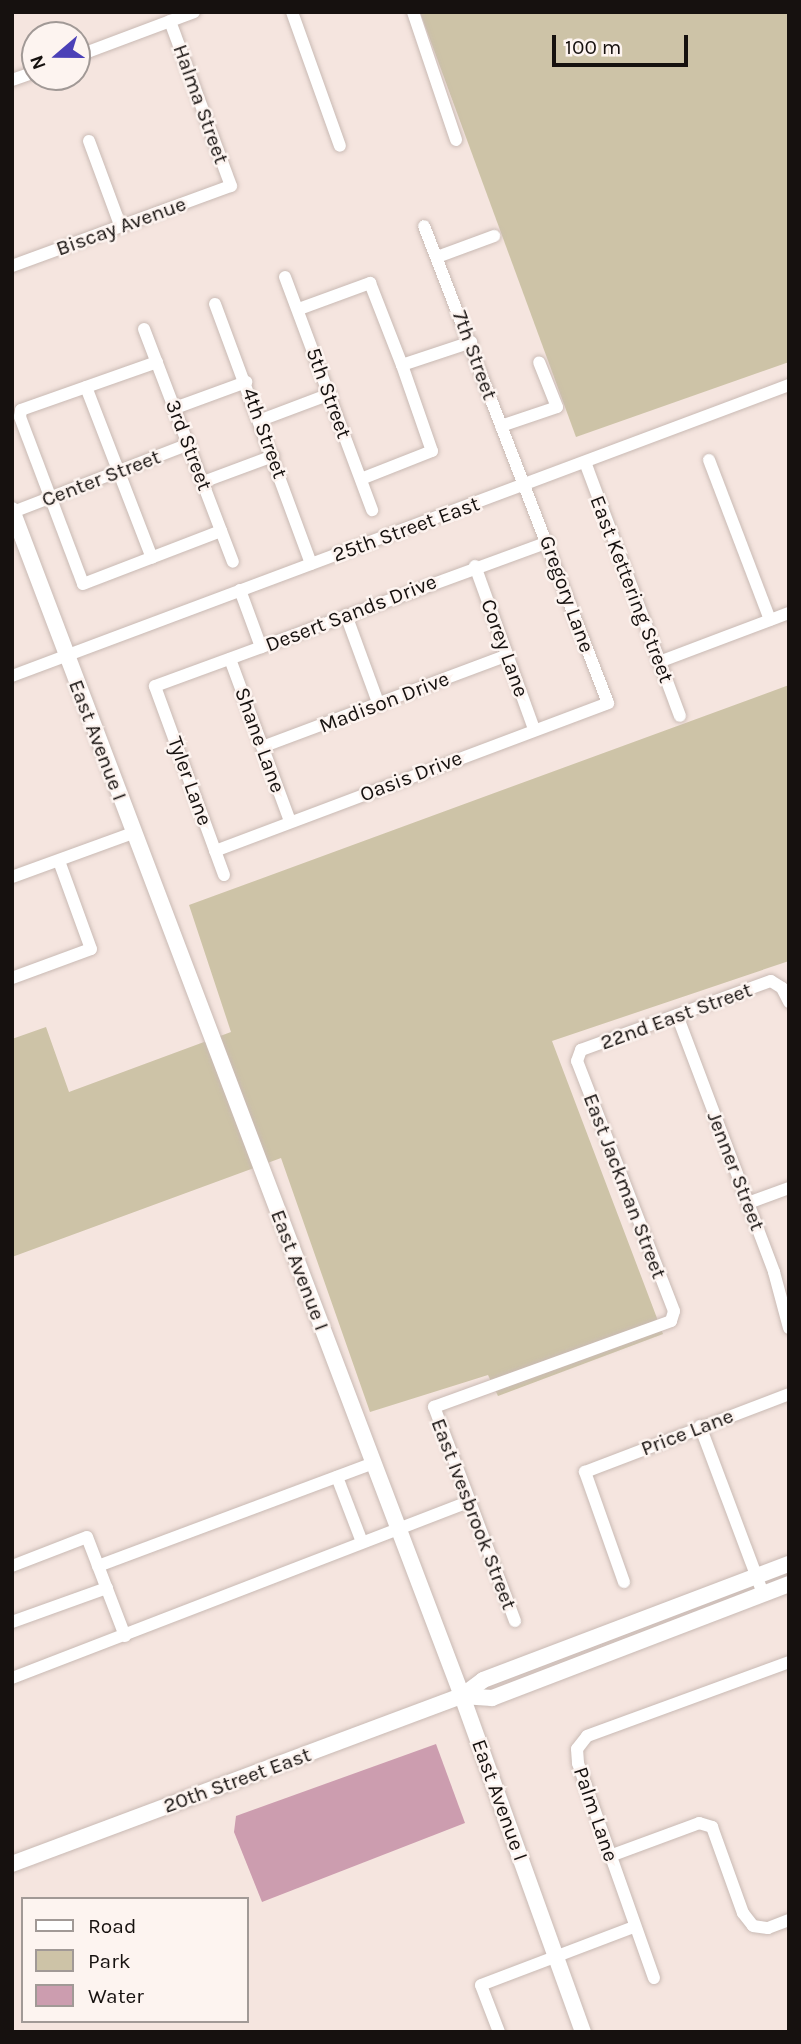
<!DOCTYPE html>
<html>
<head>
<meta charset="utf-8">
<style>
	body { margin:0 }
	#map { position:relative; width:801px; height:2044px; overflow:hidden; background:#f5e5df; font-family:Karla,sans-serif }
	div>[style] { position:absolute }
	.green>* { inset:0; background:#cdc3a7 }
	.water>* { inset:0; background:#cc9daf }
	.roads { filter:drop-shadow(0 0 2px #c9bab4) drop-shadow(0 0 2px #c9bab4) }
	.minor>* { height:12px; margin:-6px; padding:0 6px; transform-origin:6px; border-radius:6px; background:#fff }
	.major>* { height:16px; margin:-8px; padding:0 8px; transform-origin:8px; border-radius:8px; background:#fff }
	span { translate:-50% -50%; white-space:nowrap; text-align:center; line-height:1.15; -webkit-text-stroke:5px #fdf4f0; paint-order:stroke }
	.street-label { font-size:21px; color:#16110f }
	.frame { position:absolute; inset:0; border:14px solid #16110f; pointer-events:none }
	.legend { position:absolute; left:21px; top:1897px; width:228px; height:126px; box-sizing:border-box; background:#fdf4f0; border:2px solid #a19996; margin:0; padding:9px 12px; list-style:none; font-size:21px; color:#16110f }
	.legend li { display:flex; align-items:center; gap:14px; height:35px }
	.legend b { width:35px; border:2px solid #a19996 }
	.north { position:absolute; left:21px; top:21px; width:70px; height:70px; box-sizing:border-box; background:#fdf4f0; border:2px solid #a19996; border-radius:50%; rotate:250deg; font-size:19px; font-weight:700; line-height:28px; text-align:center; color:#16110f }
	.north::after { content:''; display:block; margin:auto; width:24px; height:32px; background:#4b40b7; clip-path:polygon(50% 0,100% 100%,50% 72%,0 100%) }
	.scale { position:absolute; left:552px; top:35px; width:136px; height:32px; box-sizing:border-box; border:4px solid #16110f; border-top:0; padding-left:9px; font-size:21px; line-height:24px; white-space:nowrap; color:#16110f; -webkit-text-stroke:5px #fdf4f0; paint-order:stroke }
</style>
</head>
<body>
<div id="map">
	<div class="green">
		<div style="clip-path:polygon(420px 12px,789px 12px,789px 362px,576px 437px)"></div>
		<div style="clip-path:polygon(789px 685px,789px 961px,552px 1041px,663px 1334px,498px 1396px,488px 1375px,370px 1412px,281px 1158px,12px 1257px,12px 1039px,46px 1027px,69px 1092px,231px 1032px,189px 905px)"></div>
	</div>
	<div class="water">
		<div style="clip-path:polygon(436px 1744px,465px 1823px,262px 1902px,234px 1832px,236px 1816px)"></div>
	</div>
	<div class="roads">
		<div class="minor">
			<div style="left:292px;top:12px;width:142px;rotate:70.3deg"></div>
			<div style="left:413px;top:12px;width:135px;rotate:71.4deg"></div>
			<div style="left:77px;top:56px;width:125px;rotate:-20.6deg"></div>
			<div style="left:12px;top:80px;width:24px;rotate:-19deg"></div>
			<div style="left:89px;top:141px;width:90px;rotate:69.7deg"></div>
			<div style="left:437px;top:257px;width:61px;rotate:-20.2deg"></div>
			<div style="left:12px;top:266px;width:233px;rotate:-20.1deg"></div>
			<div style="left:231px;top:186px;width:176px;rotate:-110.3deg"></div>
			<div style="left:285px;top:277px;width:249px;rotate:69.5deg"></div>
			<div style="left:215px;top:304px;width:277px;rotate:69.7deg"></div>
			<div style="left:299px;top:309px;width:76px;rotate:-20.1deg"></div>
			<div style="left:370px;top:283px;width:88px;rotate:68.7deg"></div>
			<div style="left:402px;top:365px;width:91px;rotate:70.8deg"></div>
			<div style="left:432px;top:451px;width:76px;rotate:158.5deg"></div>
			<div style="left:144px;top:329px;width:249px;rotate:69.1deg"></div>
			<div style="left:157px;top:362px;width:144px;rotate:160.6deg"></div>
			<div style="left:21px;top:410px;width:7px;rotate:98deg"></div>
			<div style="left:20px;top:417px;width:178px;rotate:69.3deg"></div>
			<div style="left:83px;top:584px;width:148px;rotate:-21deg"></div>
			<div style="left:402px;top:365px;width:73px;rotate:-18.4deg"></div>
			<div style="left:86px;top:387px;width:183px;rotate:68.9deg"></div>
			<div style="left:175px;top:408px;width:76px;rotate:-20.1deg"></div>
			<div style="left:261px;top:420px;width:74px;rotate:-20.6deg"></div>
			<div style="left:501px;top:426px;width:59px;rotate:-18.7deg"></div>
			<div style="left:557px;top:407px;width:48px;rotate:-111.8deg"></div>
			<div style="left:709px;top:460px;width:171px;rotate:69.1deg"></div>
			<div style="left:585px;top:462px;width:271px;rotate:69.5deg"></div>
			<div style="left:203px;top:482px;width:75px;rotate:-20.4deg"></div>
			<div style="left:13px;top:512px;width:189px;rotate:-21.1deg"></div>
			<div style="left:475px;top:566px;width:173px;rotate:70.1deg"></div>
			<div style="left:240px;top:590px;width:61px;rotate:69.8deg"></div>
			<div style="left:346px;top:615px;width:96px;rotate:69.9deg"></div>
			<div style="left:230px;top:659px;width:173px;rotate:69.7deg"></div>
			<div style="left:659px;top:662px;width:139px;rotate:-20.7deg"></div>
			<div style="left:12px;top:676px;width:830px;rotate:-20.53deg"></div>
			<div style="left:262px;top:747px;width:260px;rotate:-20.5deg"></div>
			<div style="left:215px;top:851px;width:420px;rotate:-20.6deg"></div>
			<div style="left:608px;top:703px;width:511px;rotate:-111.09deg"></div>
			<div style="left:224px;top:875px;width:201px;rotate:-110.1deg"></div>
			<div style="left:155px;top:686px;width:419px;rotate:-20.1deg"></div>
			<div style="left:12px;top:877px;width:129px;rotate:-20deg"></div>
			<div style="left:12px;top:978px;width:84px;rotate:-20.2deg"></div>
			<div style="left:91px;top:949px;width:94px;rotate:-110deg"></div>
			<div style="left:677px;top:1015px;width:275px;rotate:69.3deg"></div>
			<div style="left:774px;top:1272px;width:58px;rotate:75deg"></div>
			<div style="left:748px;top:1203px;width:44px;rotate:-20.1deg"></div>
			<div style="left:700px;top:1426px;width:179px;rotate:69.4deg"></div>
			<div style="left:337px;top:1477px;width:70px;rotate:69deg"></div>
			<div style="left:12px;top:1566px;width:80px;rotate:-21.1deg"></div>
			<div style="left:87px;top:1537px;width:106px;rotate:69deg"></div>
			<div style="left:98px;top:1566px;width:295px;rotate:-20.5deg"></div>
			<div style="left:624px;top:1582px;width:117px;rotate:-109.5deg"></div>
			<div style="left:585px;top:1472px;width:218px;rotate:-20.9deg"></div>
			<div style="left:515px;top:1621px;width:229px;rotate:-110.7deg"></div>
			<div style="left:434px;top:1407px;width:252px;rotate:-19.9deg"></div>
			<div style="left:671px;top:1321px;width:10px;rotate:-73deg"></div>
			<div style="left:674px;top:1311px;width:268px;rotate:-111.2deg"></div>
			<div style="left:577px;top:1061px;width:12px;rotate:-70deg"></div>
			<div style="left:581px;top:1050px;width:202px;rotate:-20deg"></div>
			<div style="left:771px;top:981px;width:13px;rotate:32deg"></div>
			<div style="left:782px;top:988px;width:16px;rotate:63deg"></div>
			<div style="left:12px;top:1622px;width:101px;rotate:-19.7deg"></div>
			<div style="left:12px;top:1678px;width:490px;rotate:-21.1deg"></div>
			<div style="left:610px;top:1856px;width:95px;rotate:-20.3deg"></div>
			<div style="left:699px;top:1823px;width:14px;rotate:17deg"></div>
			<div style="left:712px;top:1827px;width:91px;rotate:70.2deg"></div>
			<div style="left:743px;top:1913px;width:16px;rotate:52deg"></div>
			<div style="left:753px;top:1926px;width:15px;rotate:8deg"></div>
			<div style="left:768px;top:1928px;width:22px;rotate:-21deg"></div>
			<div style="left:654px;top:1978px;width:228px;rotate:-109.5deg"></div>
			<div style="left:578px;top:1763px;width:14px;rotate:-94deg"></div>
			<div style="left:577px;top:1749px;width:16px;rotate:-52deg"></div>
			<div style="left:587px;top:1736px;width:215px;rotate:-20.1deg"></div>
			<div style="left:499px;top:2032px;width:50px;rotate:-111deg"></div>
			<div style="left:481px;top:1985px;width:164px;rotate:-20.8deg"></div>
		</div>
		<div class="major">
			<div style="left:12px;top:510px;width:1269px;rotate:69.22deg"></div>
			<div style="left:462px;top:1696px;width:357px;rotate:70.2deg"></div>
			<div style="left:462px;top:1696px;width:30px;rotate:4deg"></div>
			<div style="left:492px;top:1698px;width:318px;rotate:-21deg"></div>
			<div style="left:12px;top:1864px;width:480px;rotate:-20.5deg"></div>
			<div style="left:462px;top:1696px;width:26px;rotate:-37deg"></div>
			<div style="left:483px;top:1680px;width:327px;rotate:-20.8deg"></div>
		</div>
	</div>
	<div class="street-label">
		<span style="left:201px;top:104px;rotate:70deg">Halma Street</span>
		<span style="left:121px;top:226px;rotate:-20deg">Biscay Avenue</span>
		<span style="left:475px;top:355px;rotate:70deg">7th Street</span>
		<span style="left:329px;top:393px;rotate:70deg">5th Street</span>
		<span style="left:265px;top:433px;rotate:70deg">4th Street</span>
		<span style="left:189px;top:445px;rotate:69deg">3rd Street</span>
		<span style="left:101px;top:478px;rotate:-21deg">Center Street</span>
		<span style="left:406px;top:529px;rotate:-20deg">25th Street East</span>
		<span style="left:632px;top:589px;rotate:69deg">East Kettering Street</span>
		<span style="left:567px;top:594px;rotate:70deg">Gregory Lane</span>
		<span style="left:351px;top:613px;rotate:-21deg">Desert Sands Drive</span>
		<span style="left:505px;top:648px;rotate:70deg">Corey Lane</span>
		<span style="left:384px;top:702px;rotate:-21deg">Madison Drive</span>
		<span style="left:98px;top:740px;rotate:69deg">East Avenue I</span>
		<span style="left:260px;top:740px;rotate:70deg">Shane Lane</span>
		<span style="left:411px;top:776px;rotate:-21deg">Oasis Drive</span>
		<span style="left:190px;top:781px;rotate:70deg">Tyler Lane</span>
		<span style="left:676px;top:1016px;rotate:-20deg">22nd East Street</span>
		<span style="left:736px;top:1171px;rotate:69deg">Jenner Street</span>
		<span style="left:625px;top:1186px;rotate:69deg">East Jackman Street</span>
		<span style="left:300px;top:1270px;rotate:69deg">East Avenue I</span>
		<span style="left:687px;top:1432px;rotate:-21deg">Price Lane</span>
		<span style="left:474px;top:1514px;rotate:69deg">East Ivesbrook Street</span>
		<span style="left:237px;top:1780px;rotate:-20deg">20th Street East</span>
		<span style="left:500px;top:1800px;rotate:70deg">East Avenue I</span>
		<span style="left:596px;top:1814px;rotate:71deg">Palm Lane</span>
	</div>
	<div class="frame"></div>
	<ul class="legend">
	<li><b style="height:9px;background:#fff"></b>Road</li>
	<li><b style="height:19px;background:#cdc3a7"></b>Park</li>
	<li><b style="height:19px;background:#cc9daf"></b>Water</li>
	</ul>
	<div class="north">N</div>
	<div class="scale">100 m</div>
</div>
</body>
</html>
